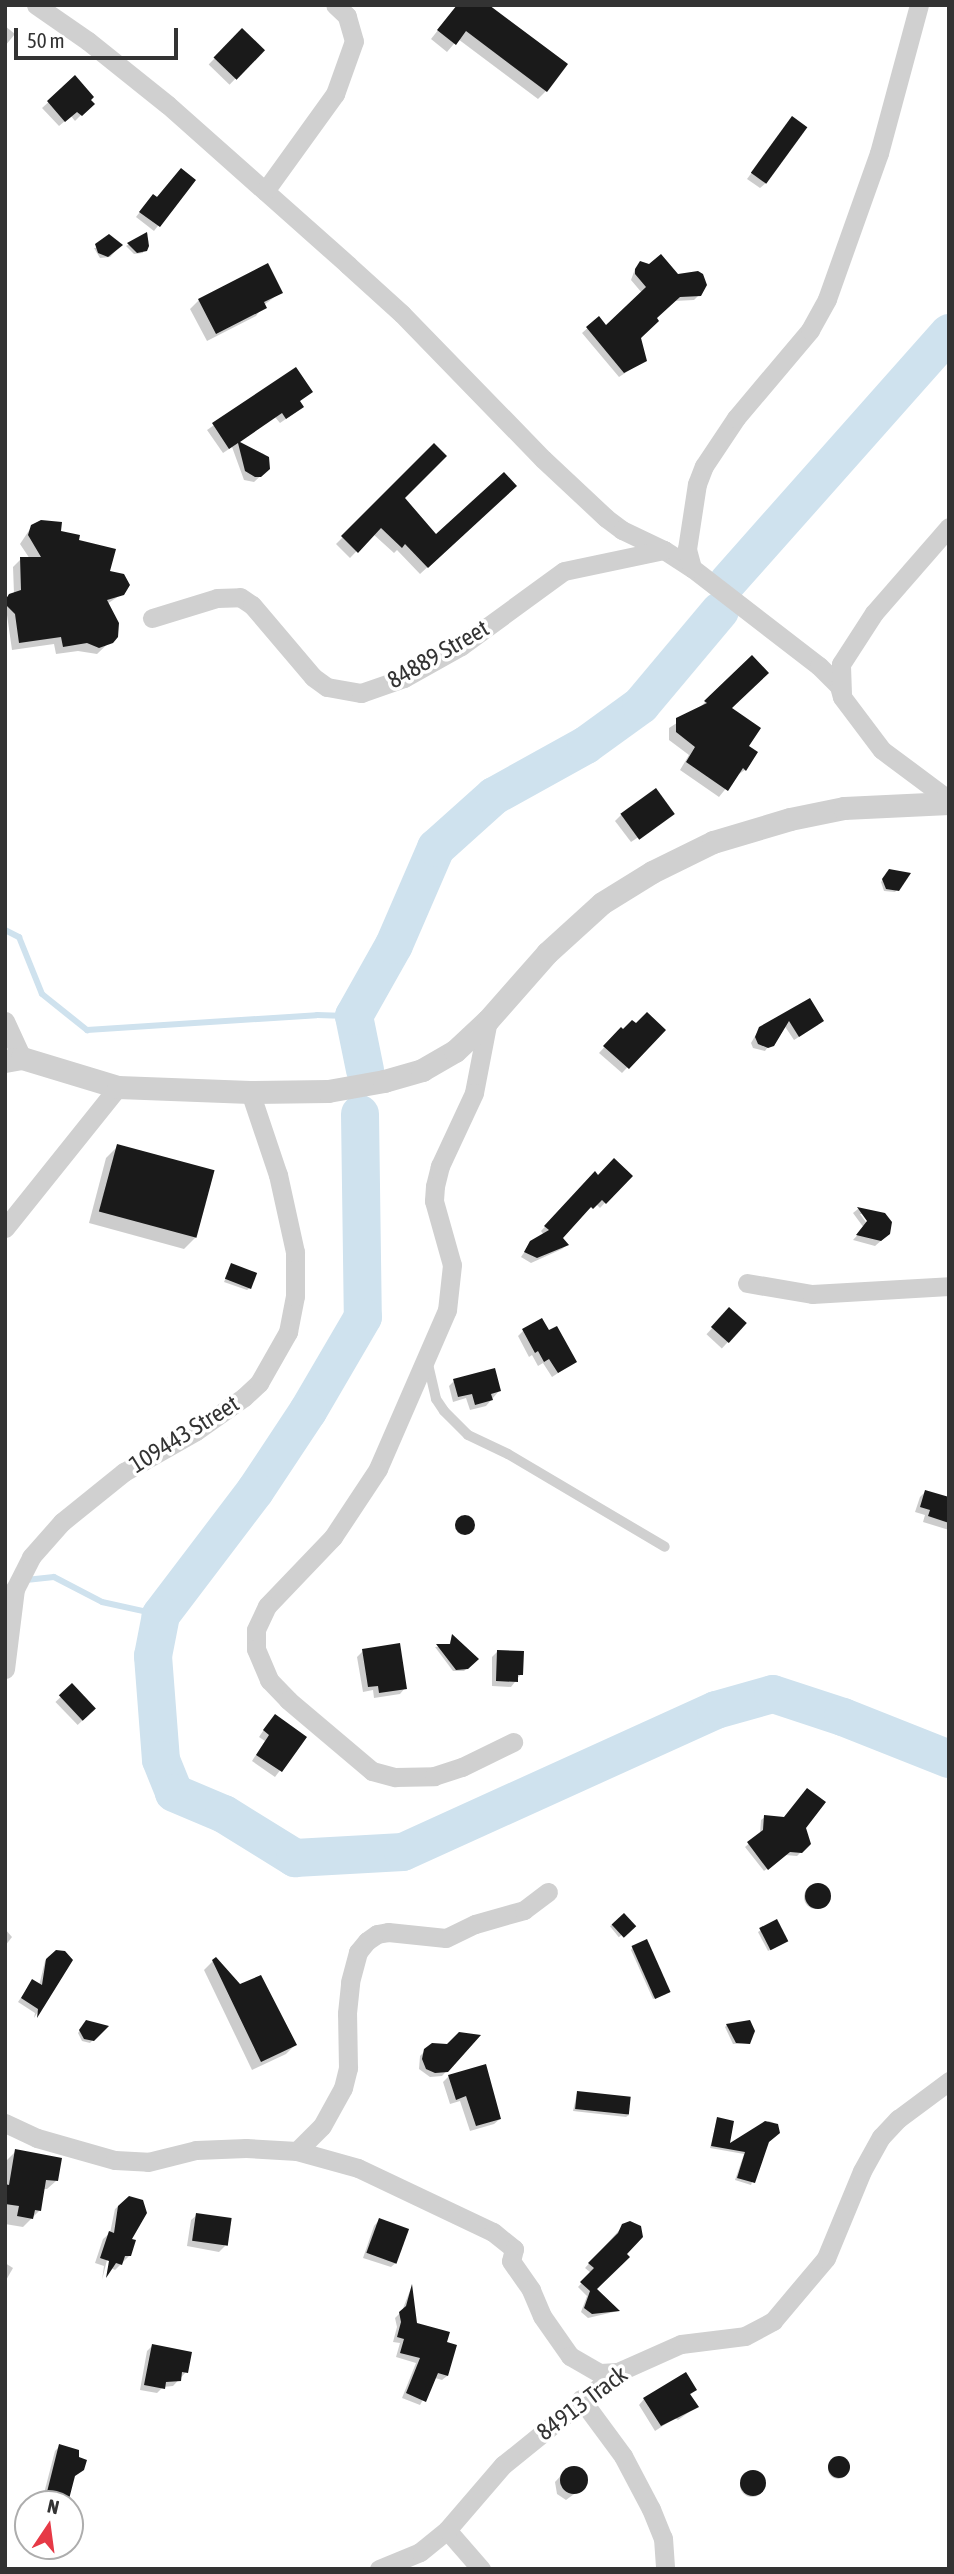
<!DOCTYPE html>
<html>
<head>
<meta charset="utf-8">
<style>
	body { margin:0 }
	#map { position:relative; width:954px; height:2574px; overflow:hidden; background:#fff; font-family:"Asap Condensed",sans-serif }
	div>[style] { position:absolute }
	.shadow>* { inset:0; background:#0003; transform-origin:0 0 }
	.round { border-radius:50% }
	.stream>* { height:6px; margin:-3px; padding:0 3px; transform-origin:3px; border-radius:3px; background:#cfe2ee }
	.river>* { height:38px; margin:-19px; padding:0 19px; transform-origin:19px; border-radius:19px; background:#cfe2ee }
	.building>* { inset:0; background:#1a1a1a; transform-origin:0 0 }
	.service>* { height:10px; margin:-5px; padding:0 5px; transform-origin:5px; border-radius:5px; background:#d0d0d0 }
	.minor>* { height:19px; margin:-9.5px; padding:0 9.5px; transform-origin:9.5px; border-radius:9.5px; background:#d0d0d0 }
	.tertiary>* { height:23px; margin:-11.5px; padding:0 11.5px; transform-origin:11.5px; border-radius:11.5px; background:#d0d0d0 }
	span { translate:-50% -50%; white-space:nowrap; text-align:center; line-height:1.15; -webkit-text-stroke:7px #fff; paint-order:stroke }
	.street-label { font-size:24px; color:#333 }
	.frame { position:absolute; inset:0; border:7px solid #333; pointer-events:none }
	.north { position:absolute; left:14px; top:2490px; width:70px; height:70px; box-sizing:border-box; background:#fff; border:2px solid #adadad; border-radius:50%; rotate:13deg; font-size:19px; font-weight:700; line-height:28px; text-align:center; color:#333 }
	.north::after { content:''; display:block; margin:auto; width:24px; height:32px; background:#e63946; clip-path:polygon(50% 0,100% 100%,50% 72%,0 100%) }
	.scale { position:absolute; left:14px; top:28px; width:164px; height:32px; box-sizing:border-box; border:4px solid #333; border-top:0; padding-left:9px; font-size:21px; line-height:24px; white-space:nowrap; color:#333; -webkit-text-stroke:5px #fff; paint-order:stroke }
</style>
</head>
<body>
<div id="map">
	<div class="shadow">
		<div style="clip-path:polygon(458px 5px,546px 91px,538px 99px,458px 39px,447px 52px,431px 39px)"></div>
		<div style="clip-path:polygon(5px 26px,15px 34px,5px 46px)"></div>
		<div style="left:242px;top:30px;width:29px;height:48px;rotate:44deg"></div>
		<div style="clip-path:polygon(75px 78px,92px 104px,75px 121px,71px 116px,59px 126px,42px 108px)"></div>
		<div style="clip-path:polygon(792px 118px,766px 183px,760px 188px,747px 179px)"></div>
		<div style="clip-path:polygon(193px 180px,154px 231px,136px 217px,149px 200px)"></div>
		<div style="clip-path:polygon(145px 235px,143px 253px,134px 254px,126px 246px)"></div>
		<div style="clip-path:polygon(121px 245px,110px 257px,100px 258px,94px 248px)"></div>
		<div style="clip-path:polygon(635px 269px,677px 276px,699px 295px,694px 300px,674px 301px,655px 318px,639px 338px,645px 360px,619px 377px,582px 333px,599px 318px,606px 327px,642px 293px,631px 280px)"></div>
		<div style="clip-path:polygon(281px 292px,264px 305px,256px 316px,207px 341px,190px 309px,199px 300px)"></div>
		<div style="clip-path:polygon(295px 369px,296px 412px,280px 423px,275px 417px,238px 443px,264px 454px,269px 464px,269px 468px,254px 482px,244px 480px,232px 447px,223px 453px,207px 430px)"></div>
		<div style="clip-path:polygon(434px 446px,402px 498px,436px 536px,508px 493px,420px 574px,397px 550px,394px 553px,373px 534px,350px 558px,336px 544px)"></div>
		<div style="clip-path:polygon(32px 526px,59px 532px,77px 542px,108px 572px,122px 594px,107px 604px,116px 636px,97px 654px,78px 651px,56px 654px,54px 644px,12px 650px,5px 601px,14px 594px,13px 567px,21px 559px,30px 559px,20px 544px)"></div>
		<div style="clip-path:polygon(752px 657px,729px 709px,747px 747px,745px 770px,736px 776px,719px 797px,680px 770px,689px 755px,669px 740px,669px 728px,697px 710px)"></div>
		<div style="clip-path:polygon(673px 814px,631px 842px,615px 821px,621px 815px)"></div>
		<div style="clip-path:polygon(887px 874px,897px 890px,895px 892px,884px 891px,881px 882px)"></div>
		<div style="clip-path:polygon(809px 1000px,818px 1025px,794px 1040px,784px 1025px,765px 1051px,753px 1048px,751px 1043px,758px 1031px)"></div>
		<div style="clip-path:polygon(621px 1029px,663px 1030px,622px 1073px,599px 1053px)"></div>
		<div style="clip-path:polygon(118px 1146px,196px 1237px,184px 1249px,89px 1223px,106px 1158px)"></div>
		<div style="clip-path:polygon(630px 1176px,600px 1208px,596px 1204px,585px 1211px,560px 1238px,567px 1245px,562px 1249px,531px 1263px,521px 1257px,531px 1242px,544px 1235px,541px 1231px,590px 1179px)"></div>
		<div style="clip-path:polygon(evenodd,858px 1209px,884px 1214px,883px 1239px,875px 1246px,853px 1240px,864px 1228px,853px 1213px,858px 1209px,860px 1214px,864px 1214px,871px 1229px,860px 1214px)"></div>
		<div style="clip-path:polygon(231px 1265px,250px 1288px,247px 1290px,224px 1282px)"></div>
		<div style="left:729px;top:1310px;width:21px;height:33px;rotate:43deg"></div>
		<div style="clip-path:polygon(523px 1331px,549px 1332px,575px 1362px,552px 1377px,543px 1363px,538px 1366px,532px 1355px,529px 1357px,518px 1336px)"></div>
		<div style="clip-path:polygon(454px 1381px,499px 1391px,486px 1406px,470px 1410px,466px 1398px,453px 1402px,449px 1386px)"></div>
		<div style="clip-path:polygon(925px 1492px,949px 1499px,949px 1530px,923px 1522px,925px 1515px,915px 1512px,920px 1497px)"></div>
		<div class="round" style="left:455px;top:1517px;width:18px;height:18px"></div>
		<div style="clip-path:polygon(452px 1636px,477px 1659px,464px 1671px,453px 1671px,435px 1647px,449px 1646px)"></div>
		<div style="clip-path:polygon(363px 1651px,405px 1688px,400px 1694px,374px 1698px,373px 1690px,363px 1692px,357px 1657px)"></div>
		<div style="clip-path:polygon(498px 1651px,521px 1674px,511px 1687px,492px 1686px,492px 1657px)"></div>
		<div style="left:72px;top:1686px;width:32px;height:23px;rotate:46deg"></div>
		<div style="clip-path:polygon(269px 1722px,305px 1737px,275px 1777px,252px 1761px,265px 1741px,259px 1737px)"></div>
		<div style="clip-path:polygon(765px 1817px,784px 1819px,804px 1827px,809px 1844px,797px 1856px,785px 1855px,764px 1871px,745px 1847px,760px 1834px,761px 1820px)"></div>
		<div class="round" style="left:804px;top:1885px;width:24px;height:24px"></div>
		<div style="left:624px;top:1915px;width:14px;height:18px;rotate:51deg"></div>
		<div style="clip-path:polygon(5px 1929px,12px 1937px,5px 1946px)"></div>
		<div style="clip-path:polygon(761px 1930px,784px 1943px,768px 1951px,758px 1932px)"></div>
		<div style="clip-path:polygon(633px 1947px,666px 1994px,653px 1999px,631px 1950px)"></div>
		<div style="clip-path:polygon(49px 1956px,71px 1960px,34px 2018px,35px 2013px,18px 2002px,29px 1986px,39px 1986px,45px 1961px)"></div>
		<div style="clip-path:polygon(213px 1961px,295px 2045px,286px 2054px,252px 2070px,204px 1970px)"></div>
		<div style="clip-path:polygon(84px 2025px,106px 2027px,90px 2043px,82px 2041px,78px 2033px)"></div>
		<div style="clip-path:polygon(727px 2025px,749px 2043px,733px 2044px,725px 2027px)"></div>
		<div style="clip-path:polygon(478px 2036px,442px 2076px,430px 2077px,419px 2069px,420px 2056px,425px 2051px)"></div>
		<div style="clip-path:polygon(449px 2076px,500px 2119px,494px 2124px,470px 2131px,460px 2101px,450px 2104px,443px 2082px)"></div>
		<div style="clip-path:polygon(577px 2093px,629px 2115px,626px 2117px,573px 2111px)"></div>
		<div style="clip-path:polygon(717px 2119px,727px 2146px,769px 2121px,774px 2123px,778px 2130px,776px 2136px,767px 2143px,751px 2185px,735px 2180px,744px 2154px,710px 2148px)"></div>
		<div style="clip-path:polygon(16px 2151px,56px 2181px,47px 2189px,43px 2189px,40px 2210px,23px 2227px,5px 2224px,5px 2168px,7px 2160px)"></div>
		<div style="clip-path:polygon(122px 2203px,130px 2255px,115px 2270px,111px 2268px,109px 2252px,102px 2280px,104px 2266px,95px 2263px,103px 2239px,110px 2233px,115px 2209px)"></div>
		<div style="clip-path:polygon(197px 2215px,225px 2246px,219px 2252px,187px 2246px,191px 2220px)"></div>
		<div style="clip-path:polygon(379px 2220px,397px 2262px,391px 2267px,363px 2258px,374px 2226px)"></div>
		<div style="clip-path:polygon(623px 2226px,595px 2289px,618px 2311px,588px 2318px,581px 2312px,587px 2296px,578px 2287px,591px 2273px,585px 2268px)"></div>
		<div style="clip-path:polygon(5px 2263px,13px 2268px,5px 2282px)"></div>
		<div style="clip-path:polygon(411px 2288px,415px 2325px,445px 2344px,447px 2376px,442px 2380px,435px 2378px,420px 2405px,402px 2398px,416px 2363px,396px 2357px,400px 2343px,393px 2342px,397px 2327px,395px 2318px,402px 2311px)"></div>
		<div style="clip-path:polygon(152px 2346px,186px 2372px,173px 2386px,163px 2387px,157px 2393px,140px 2390px,147px 2351px)"></div>
		<div style="clip-path:polygon(695px 2390px,689px 2396px,696px 2407px,678px 2420px,675px 2418px,655px 2431px,639px 2405px,644px 2399px)"></div>
		<div style="clip-path:polygon(60px 2446px,73px 2477px,66px 2502px,51px 2504px,42px 2501px,55px 2451px)"></div>
		<div class="round" style="left:828px;top:2459px;width:20px;height:20px"></div>
		<div style="clip-path:polygon(574px 2467px,585px 2474px,585px 2486px,566px 2500px,557px 2494px,555px 2482px,567px 2469px)"></div>
		<div class="round" style="left:740px;top:2473px;width:24px;height:24px"></div>
	</div>
	<div class="stream">
		<div style="left:5px;top:930px;width:16px;rotate:27deg"></div>
		<div style="left:19px;top:937px;width:61px;rotate:68deg"></div>
		<div style="left:42px;top:994px;width:58px;rotate:38.7deg"></div>
		<div style="left:87px;top:1030px;width:230px;rotate:-3.7deg"></div>
		<div style="left:317px;top:1015px;width:37px;rotate:2deg"></div>
		<div style="left:26px;top:1580px;width:28px;rotate:-6deg"></div>
		<div style="left:54px;top:1577px;width:54px;rotate:27.5deg"></div>
		<div style="left:102px;top:1602px;width:60px;rotate:12.4deg"></div>
	</div>
	<div class="river">
		<div style="left:728px;top:582px;width:333px;rotate:-48.4deg"></div>
		<div style="left:365px;top:1070px;width:55px;rotate:-101.5deg"></div>
		<div style="left:354px;top:1016px;width:81px;rotate:-60.6deg"></div>
		<div style="left:394px;top:945px;width:106px;rotate:-66.6deg"></div>
		<div style="left:436px;top:848px;width:78px;rotate:-41.9deg"></div>
		<div style="left:494px;top:796px;width:105px;rotate:-29deg"></div>
		<div style="left:586px;top:745px;width:68px;rotate:-36deg"></div>
		<div style="left:641px;top:705px;width:123px;rotate:-50deg"></div>
		<div style="left:360px;top:1114px;width:203px;rotate:89.2deg"></div>
		<div style="left:363px;top:1317px;width:109px;rotate:120.3deg"></div>
		<div style="left:308px;top:1411px;width:96px;rotate:123.5deg"></div>
		<div style="left:255px;top:1491px;width:156px;rotate:127.2deg"></div>
		<div style="left:161px;top:1615px;width:42px;rotate:101deg"></div>
		<div style="left:153px;top:1656px;width:104px;rotate:85.6deg"></div>
		<div style="left:161px;top:1760px;width:35px;rotate:68deg"></div>
		<div style="left:174px;top:1793px;width:54px;rotate:22.8deg"></div>
		<div style="left:224px;top:1814px;width:84px;rotate:31.8deg"></div>
		<div style="left:295px;top:1858px;width:108px;rotate:-3.2deg"></div>
		<div style="left:403px;top:1852px;width:344px;rotate:-24.4deg"></div>
		<div style="left:716px;top:1710px;width:59px;rotate:-15.7deg"></div>
		<div style="left:773px;top:1694px;width:74px;rotate:18.2deg"></div>
		<div style="left:843px;top:1717px;width:114px;rotate:21.6deg"></div>
	</div>
	<div class="building">
		<div style="clip-path:polygon(457px 5px,489px 5px,568px 64px,547px 92px,466px 31px,456px 45px,437px 30px)"></div>
		<div style="left:242px;top:28px;width:32px;height:41px;rotate:44deg"></div>
		<div style="clip-path:polygon(75px 75px,94px 97px,91px 100px,95px 104px,82px 116px,77px 112px,65px 122px,47px 101px)"></div>
		<div style="left:792px;top:116px;width:19px;height:70px;rotate:36deg"></div>
		<div style="clip-path:polygon(181px 168px,196px 180px,160px 227px,139px 212px,153px 194px,157px 197px)"></div>
		<div style="clip-path:polygon(147px 232px,149px 246px,147px 251px,137px 253px,127px 243px)"></div>
		<div style="clip-path:polygon(109px 234px,123px 245px,108px 257px,98px 253px,95px 244px)"></div>
		<div style="clip-path:polygon(661px 254px,678px 274px,698px 271px,703px 274px,707px 285px,701px 296px,680px 297px,657px 318px,659px 321px,641px 338px,647px 361px,624px 373px,586px 327px,599px 316px,606px 325px,646px 287px,635px 274px,635px 269px,640px 261px,649px 264px)"></div>
		<div style="clip-path:polygon(268px 263px,283px 293px,264px 302px,267px 308px,216px 334px,198px 299px)"></div>
		<div style="clip-path:polygon(296px 367px,313px 392px,300px 401px,304px 407px,286px 419px,282px 413px,240px 442px,269px 457px,270px 469px,261px 477px,255px 477px,245px 471px,238px 443px,229px 449px,212px 423px)"></div>
		<div style="clip-path:polygon(434px 443px,447px 456px,405px 498px,436px 534px,504px 472px,517px 486px,428px 568px,405px 544px,402px 548px,381px 528px,358px 553px,341px 536px)"></div>
		<div style="clip-path:polygon(41px 520px,62px 522px,61px 531px,80px 535px,79px 540px,116px 549px,110px 571px,124px 574px,130px 585px,124px 595px,107px 600px,119px 623px,118px 637px,113px 643px,99px 648px,87px 643px,63px 647px,61px 637px,19px 643px,15px 614px,6px 605px,6px 599px,9px 594px,21px 590px,20px 557px,41px 557px,28px 535px,31px 525px)"></div>
		<div style="clip-path:polygon(752px 655px,769px 673px,732px 708px,761px 728px,749px 746px,758px 752px,746px 771px,743px 768px,728px 791px,686px 762px,695px 747px,676px 732px,676px 718px,707px 703px,704px 701px)"></div>
		<div style="left:656px;top:788px;width:32px;height:44px;rotate:54deg"></div>
		<div style="clip-path:polygon(889px 869px,911px 873px,899px 891px,886px 889px,882px 879px)"></div>
		<div style="clip-path:polygon(810px 998px,824px 1021px,799px 1037px,789px 1021px,774px 1046px,768px 1048px,758px 1044px,755px 1037px,759px 1027px)"></div>
		<div style="clip-path:polygon(647px 1012px,666px 1030px,629px 1069px,603px 1046px,621px 1027px,623px 1029px,632px 1020px,636px 1023px)"></div>
		<div style="left:117px;top:1144px;width:101px;height:70px;rotate:15deg"></div>
		<div style="clip-path:polygon(614px 1158px,633px 1176px,606px 1204px,602px 1200px,593px 1209px,591px 1207px,563px 1238px,569px 1245px,537px 1258px,524px 1252px,530px 1241px,549px 1230px,544px 1226px,595px 1171px,598px 1175px)"></div>
		<div style="clip-path:polygon(857px 1207px,885px 1213px,892px 1222px,890px 1234px,881px 1241px,856px 1235px,867px 1221px)"></div>
		<div style="left:231px;top:1263px;width:28px;height:17px;rotate:21deg"></div>
		<div style="left:729px;top:1307px;width:24px;height:27px;rotate:42deg"></div>
		<div style="clip-path:polygon(542px 1318px,549px 1330px,557px 1326px,577px 1362px,558px 1373px,549px 1359px,544px 1362px,538px 1351px,535px 1353px,522px 1329px)"></div>
		<div style="clip-path:polygon(495px 1368px,501px 1391px,491px 1394px,493px 1400px,475px 1405px,472px 1394px,458px 1397px,453px 1379px)"></div>
		<div style="clip-path:polygon(925px 1490px,949px 1497px,949px 1523px,928px 1516px,930px 1510px,920px 1507px)"></div>
		<div class="round" style="left:455px;top:1515px;width:20px;height:20px"></div>
		<div style="clip-path:polygon(452px 1634px,479px 1659px,468px 1669px,456px 1670px,436px 1644px,450px 1644px)"></div>
		<div style="clip-path:polygon(400px 1643px,407px 1689px,379px 1693px,378px 1686px,368px 1687px,362px 1649px)"></div>
		<div style="clip-path:polygon(497px 1650px,524px 1651px,523px 1675px,518px 1675px,518px 1682px,496px 1681px)"></div>
		<div style="left:72px;top:1683px;width:35px;height:18px;rotate:47deg"></div>
		<div style="clip-path:polygon(275px 1714px,307px 1737px,282px 1772px,256px 1755px,269px 1735px,263px 1730px)"></div>
		<div style="clip-path:polygon(807px 1788px,826px 1802px,806px 1828px,811px 1844px,802px 1853px,790px 1852px,768px 1870px,747px 1842px,763px 1830px,764px 1815px,784px 1817px)"></div>
		<div class="round" style="left:805px;top:1883px;width:26px;height:26px"></div>
		<div style="left:624px;top:1913px;width:18px;height:17px;rotate:47deg"></div>
		<div style="left:777px;top:1919px;width:25px;height:20px;rotate:63deg"></div>
		<div style="left:647px;top:1939px;width:58px;height:17px;rotate:66deg"></div>
		<div style="clip-path:polygon(56px 1950px,65px 1951px,73px 1960px,37px 2018px,38px 2009px,21px 1998px,32px 1979px,42px 1985px,46px 1959px)"></div>
		<div style="clip-path:polygon(216px 1957px,240px 1984px,261px 1975px,297px 2045px,261px 2062px,212px 1960px)"></div>
		<div style="clip-path:polygon(86px 2020px,109px 2026px,94px 2041px,84px 2039px,79px 2030px)"></div>
		<div style="clip-path:polygon(750px 2020px,755px 2031px,750px 2044px,736px 2043px,726px 2024px)"></div>
		<div style="clip-path:polygon(459px 2032px,481px 2035px,448px 2072px,435px 2073px,426px 2069px,422px 2059px,424px 2049px,432px 2043px,447px 2044px)"></div>
		<div style="clip-path:polygon(486px 2064px,501px 2119px,476px 2126px,466px 2096px,456px 2100px,448px 2075px)"></div>
		<div style="left:577px;top:2091px;width:54px;height:18px;rotate:6deg"></div>
		<div style="clip-path:polygon(717px 2117px,734px 2121px,730px 2143px,765px 2121px,778px 2124px,780px 2133px,769px 2142px,755px 2183px,737px 2178px,745px 2152px,711px 2146px)"></div>
		<div style="clip-path:polygon(15px 2149px,62px 2158px,58px 2181px,46px 2180px,41px 2211px,35px 2210px,33px 2219px,17px 2216px,19px 2206px,5px 2204px,5px 2184px,9px 2185px)"></div>
		<div style="clip-path:polygon(129px 2196px,143px 2200px,147px 2213px,132px 2239px,136px 2240px,131px 2256px,125px 2256px,122px 2265px,116px 2263px,106px 2278px,109px 2261px,100px 2258px,109px 2231px,114px 2233px,118px 2206px)"></div>
		<div style="left:196px;top:2213px;width:36px;height:28px;rotate:8deg"></div>
		<div style="left:379px;top:2218px;width:32px;height:37px;rotate:20deg"></div>
		<div style="clip-path:polygon(630px 2221px,641px 2226px,643px 2237px,627px 2254px,630px 2257px,597px 2289px,620px 2311px,592px 2314px,584px 2308px,590px 2291px,580px 2282px,594px 2268px,588px 2263px,618px 2233px,622px 2224px)"></div>
		<div style="clip-path:polygon(412px 2284px,417px 2323px,450px 2332px,447px 2342px,457px 2345px,448px 2376px,438px 2373px,426px 2402px,406px 2393px,420px 2358px,400px 2353px,404px 2339px,397px 2337px,401px 2322px,399px 2312px,406px 2306px)"></div>
		<div style="clip-path:polygon(152px 2344px,192px 2352px,188px 2373px,182px 2372px,181px 2381px,166px 2382px,165px 2389px,144px 2385px)"></div>
		<div style="clip-path:polygon(686px 2372px,697px 2390px,690px 2394px,699px 2407px,661px 2426px,643px 2398px)"></div>
		<div style="clip-path:polygon(59px 2444px,79px 2450px,79px 2457px,87px 2460px,84px 2470px,75px 2476px,68px 2503px,46px 2496px)"></div>
		<div class="round" style="left:828px;top:2456px;width:22px;height:22px"></div>
		<div class="round" style="left:560px;top:2466px;width:28px;height:28px"></div>
		<div class="round" style="left:740px;top:2470px;width:26px;height:26px"></div>
	</div>
	<div class="service">
		<div style="left:428px;top:1364px;width:36px;rotate:77deg"></div>
		<div style="left:436px;top:1399px;width:14px;rotate:56deg"></div>
		<div style="left:444px;top:1411px;width:34px;rotate:45deg"></div>
		<div style="left:468px;top:1435px;width:44px;rotate:25.4deg"></div>
		<div style="left:508px;top:1454px;width:182px;rotate:30.6deg"></div>
	</div>
	<div class="minor">
		<div style="left:36px;top:5px;width:63px;rotate:34.7deg"></div>
		<div style="left:88px;top:41px;width:102px;rotate:38.7deg"></div>
		<div style="left:168px;top:105px;width:241px;rotate:41.6deg"></div>
		<div style="left:348px;top:265px;width:73px;rotate:42.2deg"></div>
		<div style="left:402px;top:314px;width:202px;rotate:45.8deg"></div>
		<div style="left:543px;top:459px;width:86px;rotate:43.1deg"></div>
		<div style="left:606px;top:518px;width:20px;rotate:37deg"></div>
		<div style="left:622px;top:530px;width:47px;rotate:25.5deg"></div>
		<div style="left:664px;top:550px;width:33px;rotate:33deg"></div>
		<div style="left:692px;top:568px;width:160px;rotate:37.7deg"></div>
		<div style="left:819px;top:666px;width:28px;rotate:45deg"></div>
		<div style="left:839px;top:686px;width:11px;rotate:75deg"></div>
		<div style="left:842px;top:697px;width:66px;rotate:53deg"></div>
		<div style="left:882px;top:750px;width:84px;rotate:36.7deg"></div>
		<div style="left:265px;top:191px;width:120px;rotate:-54.2deg"></div>
		<div style="left:335px;top:94px;width:56px;rotate:-70.3deg"></div>
		<div style="left:354px;top:41px;width:26px;rotate:-106deg"></div>
		<div style="left:347px;top:16px;width:16px;rotate:-137deg"></div>
		<div style="left:692px;top:568px;width:20px;rotate:-105deg"></div>
		<div style="left:687px;top:549px;width:66px;rotate:-81.3deg"></div>
		<div style="left:697px;top:484px;width:19px;rotate:-69deg"></div>
		<div style="left:704px;top:466px;width:58px;rotate:-56.3deg"></div>
		<div style="left:736px;top:418px;width:115px;rotate:-49.9deg"></div>
		<div style="left:810px;top:330px;width:35px;rotate:-61deg"></div>
		<div style="left:827px;top:299px;width:155px;rotate:-70.4deg"></div>
		<div style="left:879px;top:153px;width:153px;rotate:-74.9deg"></div>
		<div style="left:152px;top:618px;width:68px;rotate:-17.1deg"></div>
		<div style="left:217px;top:598px;width:23px;rotate:-2deg"></div>
		<div style="left:240px;top:597px;width:14px;rotate:34deg"></div>
		<div style="left:252px;top:605px;width:94px;rotate:49.7deg"></div>
		<div style="left:313px;top:677px;width:17px;rotate:36deg"></div>
		<div style="left:327px;top:687px;width:35px;rotate:10deg"></div>
		<div style="left:361px;top:693px;width:46px;rotate:-19.2deg"></div>
		<div style="left:404px;top:678px;width:65px;rotate:-29.3deg"></div>
		<div style="left:461px;top:646px;width:127px;rotate:-36.1deg"></div>
		<div style="left:564px;top:571px;width:102px;rotate:-11.9deg"></div>
		<div style="left:842px;top:694px;width:30px;rotate:-92deg"></div>
		<div style="left:841px;top:664px;width:61px;rotate:-57.1deg"></div>
		<div style="left:874px;top:613px;width:114px;rotate:-48.9deg"></div>
		<div style="left:488px;top:1020px;width:74px;rotate:100.9deg"></div>
		<div style="left:474px;top:1093px;width:81px;rotate:115deg"></div>
		<div style="left:440px;top:1166px;width:21px;rotate:104deg"></div>
		<div style="left:435px;top:1186px;width:15px;rotate:94deg"></div>
		<div style="left:434px;top:1201px;width:66px;rotate:74.3deg"></div>
		<div style="left:452px;top:1265px;width:45px;rotate:96.3deg"></div>
		<div style="left:447px;top:1310px;width:173px;rotate:113.5deg"></div>
		<div style="left:378px;top:1469px;width:82px;rotate:123.5deg"></div>
		<div style="left:333px;top:1537px;width:95px;rotate:133.7deg"></div>
		<div style="left:267px;top:1606px;width:26px;rotate:115deg"></div>
		<div style="left:256px;top:1630px;width:19px;rotate:90deg"></div>
		<div style="left:256px;top:1649px;width:34px;rotate:67deg"></div>
		<div style="left:269px;top:1680px;width:28px;rotate:46deg"></div>
		<div style="left:288px;top:1700px;width:110px;rotate:40.2deg"></div>
		<div style="left:372px;top:1771px;width:24px;rotate:15deg"></div>
		<div style="left:395px;top:1777px;width:39px;rotate:-1deg"></div>
		<div style="left:434px;top:1776px;width:29px;rotate:-18deg"></div>
		<div style="left:462px;top:1767px;width:57px;rotate:-26.1deg"></div>
		<div style="left:5px;top:1021px;width:41px;rotate:65.3deg"></div>
		<div style="left:5px;top:1228px;width:181px;rotate:-51.3deg"></div>
		<div style="left:747px;top:1283px;width:66px;rotate:9.6deg"></div>
		<div style="left:812px;top:1294px;width:137px;rotate:-3.3deg"></div>
		<div style="left:5px;top:1669px;width:81px;rotate:-82.9deg"></div>
		<div style="left:15px;top:1589px;width:36px;rotate:-63deg"></div>
		<div style="left:31px;top:1557px;width:47px;rotate:-48.5deg"></div>
		<div style="left:62px;top:1522px;width:80px;rotate:-38.9deg"></div>
		<div style="left:124px;top:1472px;width:83px;rotate:-29.7deg"></div>
		<div style="left:196px;top:1431px;width:59px;rotate:-35.3deg"></div>
		<div style="left:244px;top:1397px;width:21px;rotate:-43deg"></div>
		<div style="left:259px;top:1383px;width:59px;rotate:-60.4deg"></div>
		<div style="left:288px;top:1332px;width:37px;rotate:-79deg"></div>
		<div style="left:295px;top:1296px;width:44px;rotate:-90deg"></div>
		<div style="left:295px;top:1252px;width:79px;rotate:-102.4deg"></div>
		<div style="left:278px;top:1175px;width:88px;rotate:-108.6deg"></div>
		<div style="left:5px;top:2123px;width:35px;rotate:25deg"></div>
		<div style="left:37px;top:2138px;width:81px;rotate:15.8deg"></div>
		<div style="left:115px;top:2160px;width:33px;rotate:3deg"></div>
		<div style="left:148px;top:2162px;width:49px;rotate:-14deg"></div>
		<div style="left:196px;top:2150px;width:50px;rotate:-2.3deg"></div>
		<div style="left:246px;top:2148px;width:51px;rotate:3.4deg"></div>
		<div style="left:297px;top:2151px;width:63px;rotate:15.6deg"></div>
		<div style="left:358px;top:2168px;width:149px;rotate:25.4deg"></div>
		<div style="left:493px;top:2232px;width:27px;rotate:39deg"></div>
		<div style="left:514px;top:2249px;width:12px;rotate:104deg"></div>
		<div style="left:511px;top:2261px;width:35px;rotate:55deg"></div>
		<div style="left:531px;top:2290px;width:28px;rotate:67deg"></div>
		<div style="left:542px;top:2316px;width:49px;rotate:55deg"></div>
		<div style="left:570px;top:2356px;width:34px;rotate:30deg"></div>
		<div style="left:600px;top:2373px;width:18px;rotate:-3deg"></div>
		<div style="left:297px;top:2151px;width:35px;rotate:-45deg"></div>
		<div style="left:322px;top:2126px;width:43px;rotate:-61.1deg"></div>
		<div style="left:343px;top:2088px;width:21px;rotate:-76deg"></div>
		<div style="left:348px;top:2068px;width:55px;rotate:-91deg"></div>
		<div style="left:347px;top:2013px;width:31px;rotate:-84deg"></div>
		<div style="left:350px;top:1982px;width:31px;rotate:-75deg"></div>
		<div style="left:358px;top:1952px;width:14px;rotate:-51deg"></div>
		<div style="left:367px;top:1941px;width:12px;rotate:-35deg"></div>
		<div style="left:377px;top:1934px;width:11px;rotate:-10deg"></div>
		<div style="left:388px;top:1932px;width:58px;rotate:5.9deg"></div>
		<div style="left:446px;top:1938px;width:32px;rotate:-26deg"></div>
		<div style="left:475px;top:1924px;width:51px;rotate:-15.9deg"></div>
		<div style="left:524px;top:1910px;width:30px;rotate:-37deg"></div>
		<div style="left:581px;top:2399px;width:71px;rotate:53.6deg"></div>
		<div style="left:623px;top:2456px;width:60px;rotate:62.2deg"></div>
		<div style="left:651px;top:2509px;width:31px;rotate:68deg"></div>
		<div style="left:663px;top:2538px;width:31px;rotate:86deg"></div>
		<div style="left:447px;top:2530px;width:52px;rotate:48.9deg"></div>
		<div style="left:379px;top:2569px;width:44px;rotate:-22.5deg"></div>
		<div style="left:420px;top:2552px;width:35px;rotate:-39deg"></div>
		<div style="left:447px;top:2530px;width:86px;rotate:-49.3deg"></div>
		<div style="left:503px;top:2465px;width:148px;rotate:-39deg"></div>
		<div style="left:618px;top:2372px;width:69px;rotate:-24deg"></div>
		<div style="left:681px;top:2344px;width:64px;rotate:-7.1deg"></div>
		<div style="left:745px;top:2336px;width:32px;rotate:-28deg"></div>
		<div style="left:773px;top:2321px;width:82px;rotate:-49.9deg"></div>
		<div style="left:826px;top:2258px;width:94px;rotate:-67.5deg"></div>
		<div style="left:862px;top:2171px;width:39px;rotate:-61deg"></div>
		<div style="left:881px;top:2137px;width:25px;rotate:-47deg"></div>
		<div style="left:898px;top:2119px;width:64px;rotate:-36.7deg"></div>
	</div>
	<div class="tertiary">
		<div style="left:5px;top:1061px;width:17px;rotate:-10deg"></div>
		<div style="left:22px;top:1058px;width:100px;rotate:16.8deg"></div>
		<div style="left:118px;top:1087px;width:132px;rotate:2.2deg"></div>
		<div style="left:250px;top:1092px;width:78px;rotate:-0.7deg"></div>
		<div style="left:328px;top:1091px;width:57px;rotate:-10.1deg"></div>
		<div style="left:384px;top:1081px;width:40px;rotate:-16deg"></div>
		<div style="left:422px;top:1070px;width:38px;rotate:-30deg"></div>
		<div style="left:455px;top:1051px;width:45px;rotate:-43.2deg"></div>
		<div style="left:488px;top:1020px;width:89px;rotate:-48.6deg"></div>
		<div style="left:547px;top:953px;width:74px;rotate:-42.3deg"></div>
		<div style="left:602px;top:903px;width:59px;rotate:-31.8deg"></div>
		<div style="left:652px;top:872px;width:68px;rotate:-26.2deg"></div>
		<div style="left:713px;top:842px;width:80px;rotate:-16.6deg"></div>
		<div style="left:790px;top:819px;width:55px;rotate:-11.5deg"></div>
		<div style="left:844px;top:808px;width:105px;rotate:-2.7deg"></div>
	</div>
	<div class="street-label">
		<span style="left:438px;top:654px;rotate:-30deg">84889 Street</span>
		<span style="left:184px;top:1434px;rotate:-32deg">109443 Street</span>
		<span style="left:582px;top:2403px;rotate:-37deg">84913 Track</span>
	</div>
	<div class="frame"></div>
	<div class="north">N</div>
	<div class="scale">50 m</div>
</div>
</body>
</html>
